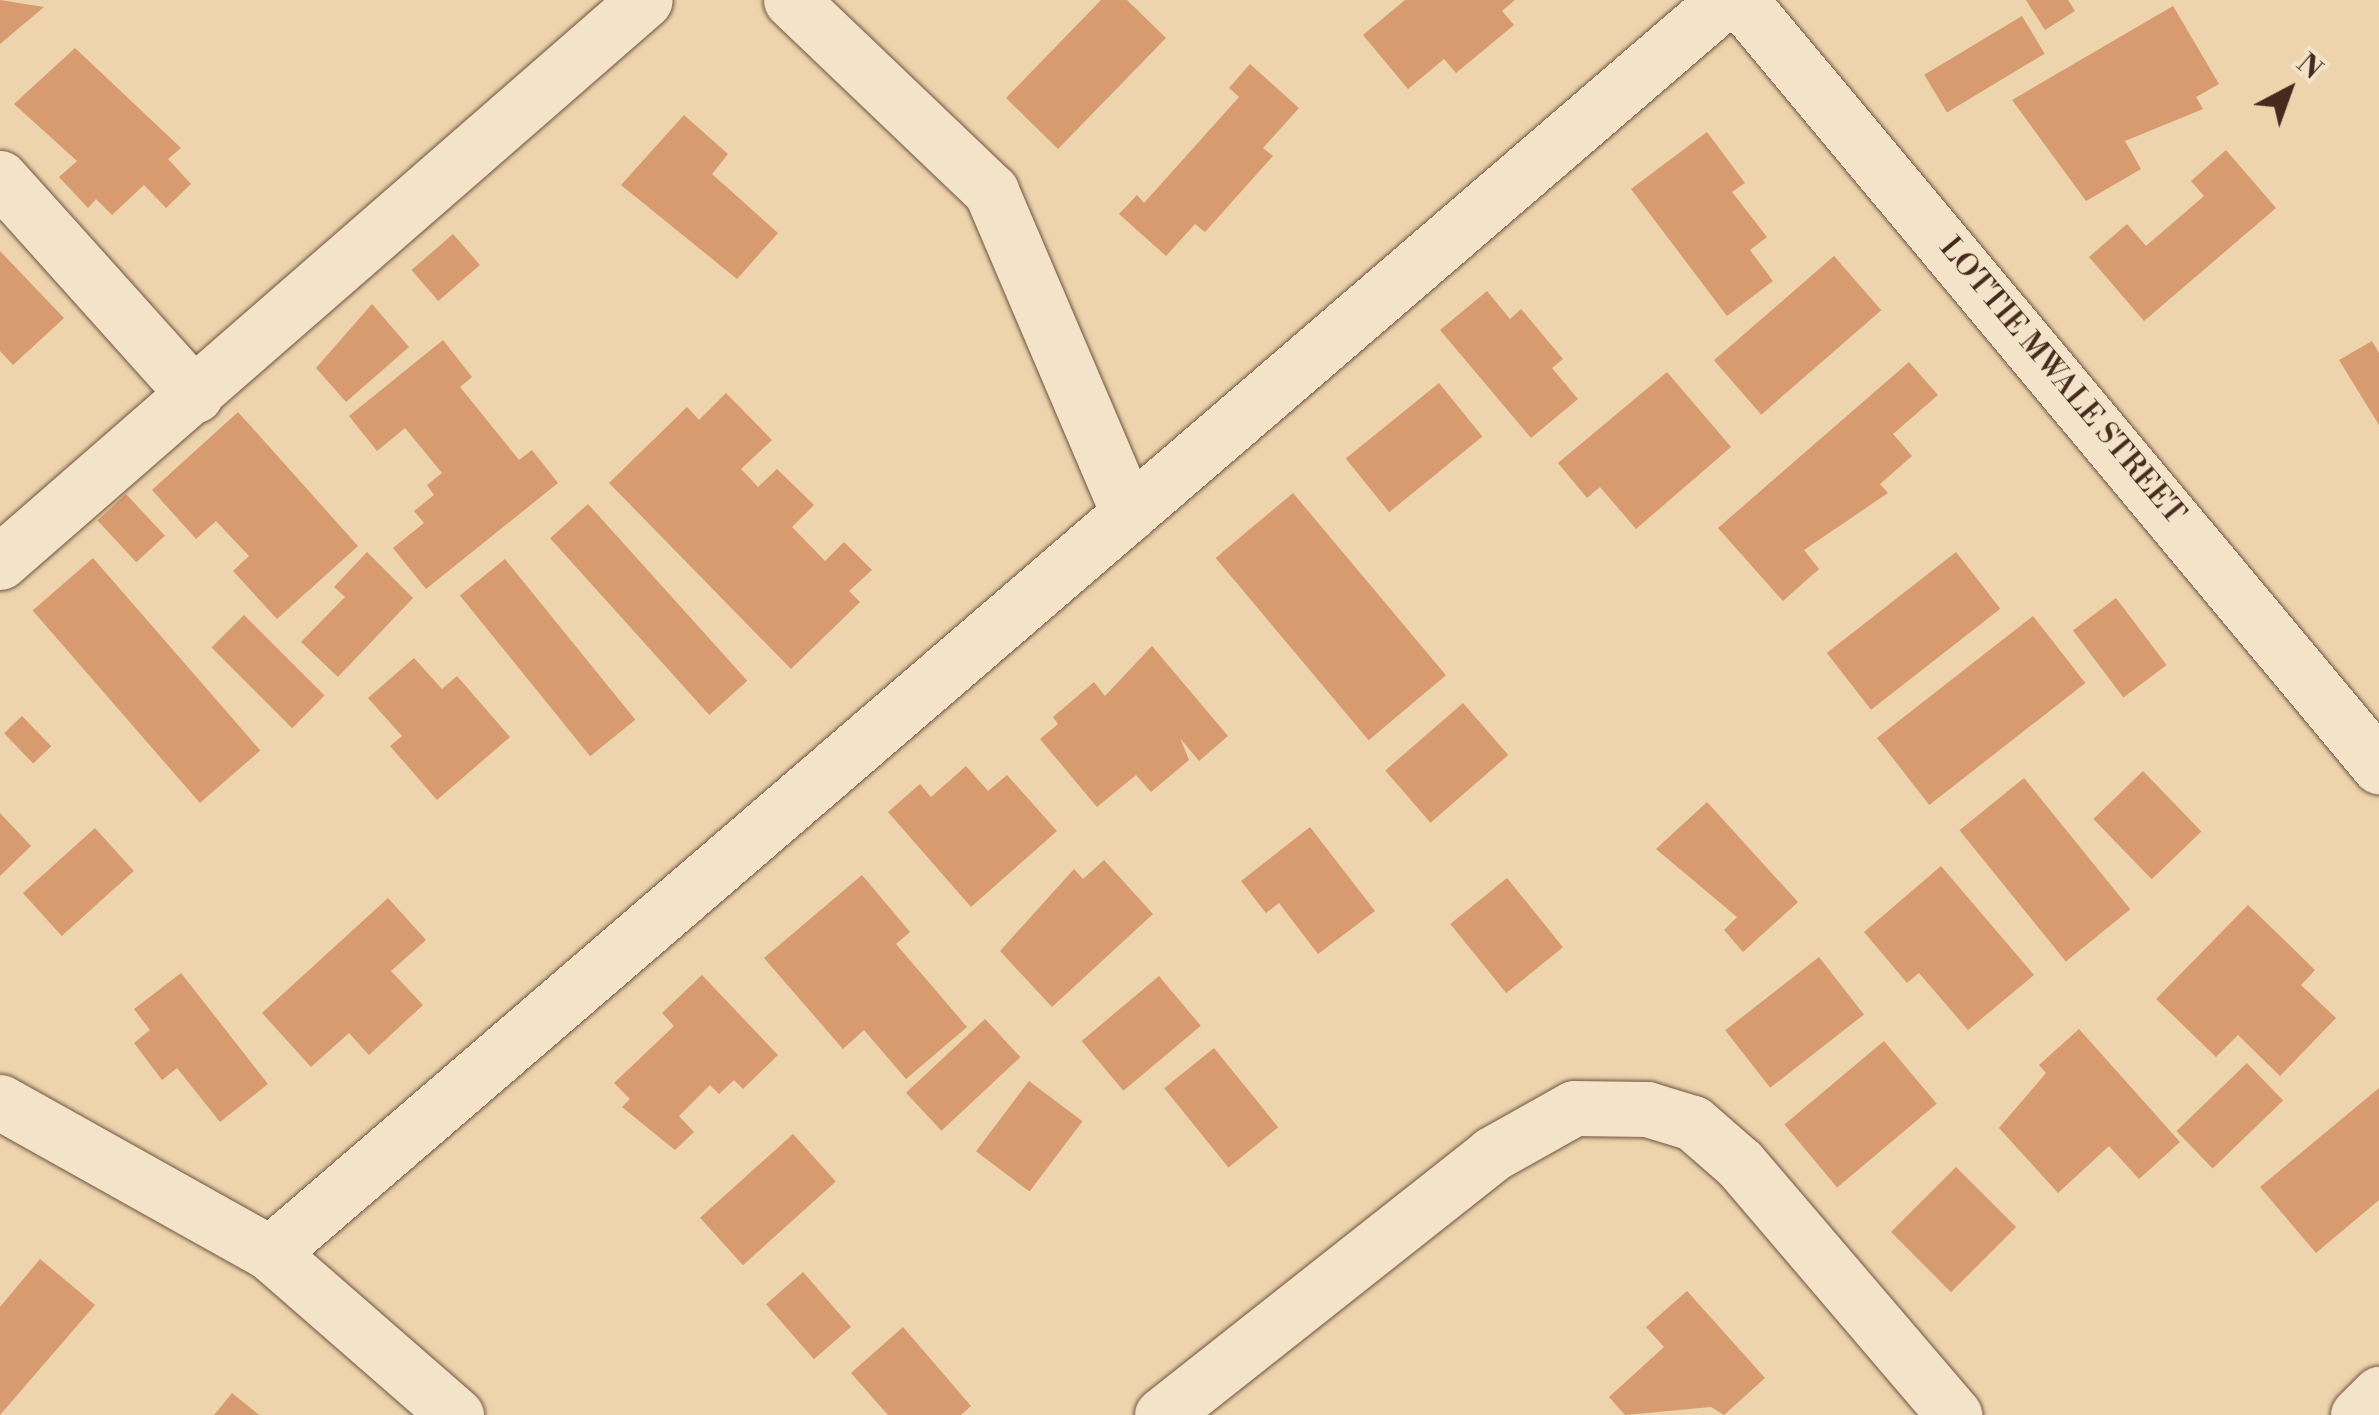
<!DOCTYPE html>
<html>
<head>
<meta charset="utf-8">
<style>
	body { margin:0 }
	#map { position:relative; width:2379px; height:1415px; overflow:hidden; background:#edd4ac; font-family:"Libre Bodoni",serif }
	div>[style] { position:absolute }
	.building>* { inset:0; background:#d89a6f; transform-origin:0 0 }
	.roads { filter:drop-shadow(0 0 2px #705442) drop-shadow(0 0 2px #705442) }
	.minor>* { height:55px; margin:-27.5px; padding:0 27.5px; transform-origin:27.5px; border-radius:27.5px; background:#f3e3c9 }
	span { translate:-50% -50%; white-space:nowrap; text-align:center; line-height:1.15; -webkit-text-stroke:8px #f3e3c9; paint-order:stroke }
	.street-label { font-size:30px; color:#462a1e }
	.north { position:absolute; left:2239px; top:40px; width:100px; height:100px; -webkit-text-stroke:8px #f3e3c9; paint-order:stroke; rotate:41deg; font-size:28px; font-weight:700; line-height:40px; text-align:center; color:#462a1e }
	.north::after { content:''; display:block; margin:auto; width:35px; height:45px; background:#462a1e; clip-path:polygon(50% 0,100% 100%,50% 72%,0 100%) }
</style>
</head>
<body>
<div id="map">
	<div class="building">
		<div style="clip-path:polygon(0 0,44px 7px,0 44px)"></div>
		<div style="clip-path:polygon(1101px 0,1127px 0,1166px 38px,1058px 149px,1006px 98px)"></div>
		<div style="clip-path:polygon(1405px 0,1515px 0,1502px 11px,1514px 25px,1456px 73px,1444px 59px,1408px 89px,1363px 35px)"></div>
		<div style="clip-path:polygon(2026px 0,2068px 0,2075px 11px,2045px 30px)"></div>
		<div style="clip-path:polygon(2173px 6px,2219px 84px,2196px 97px,2203px 109px,2125px 141px,2141px 169px,2086px 201px,2012px 100px)"></div>
		<div style="left:2022px;top:16px;width:44px;height:114px;rotate:59deg"></div>
		<div style="clip-path:polygon(75px 48px,181px 148px,168px 159px,191px 184px,166px 208px,144px 185px,112px 215px,96px 199px,88px 208px,59px 177px,77px 161px,14px 104px)"></div>
		<div style="clip-path:polygon(1250px 64px,1299px 108px,1263px 148px,1273px 156px,1205px 232px,1195px 224px,1166px 256px,1119px 214px,1137px 195px,1144px 203px,1239px 97px,1229px 88px)"></div>
		<div style="clip-path:polygon(684px 115px,728px 154px,712px 174px,778px 233px,737px 279px,621px 185px)"></div>
		<div style="clip-path:polygon(1707px 132px,1745px 183px,1732px 192px,1767px 237px,1750px 250px,1773px 281px,1727px 316px,1631px 189px)"></div>
		<div style="clip-path:polygon(2226px 150px,2276px 208px,2144px 321px,2089px 257px,2127px 224px,2146px 246px,2204px 196px,2191px 181px)"></div>
		<div style="left:453px;top:234px;width:41px;height:55px;rotate:49deg"></div>
		<div style="clip-path:polygon(0 251px,64px 318px,13px 365px,0 351px)"></div>
		<div style="left:1834px;top:256px;width:72px;height:159px;rotate:49deg"></div>
		<div style="clip-path:polygon(1487px 291px,1510px 319px,1521px 309px,1563px 359px,1552px 368px,1578px 399px,1531px 438px,1440px 330px)"></div>
		<div style="clip-path:polygon(372px 304px,409px 347px,346px 402px,316px 368px)"></div>
		<div style="clip-path:polygon(443px 340px,472px 377px,460px 387px,519px 460px,532px 450px,558px 483px,426px 589px,393px 548px,424px 523px,414px 511px,434px 495px,427px 485px,442px 473px,405px 428px,377px 451px,349px 416px)"></div>
		<div style="clip-path:polygon(2372px 341px,2379px 353px,2379px 425px,2339px 360px)"></div>
		<div style="clip-path:polygon(1909px 362px,1938px 395px,1893px 434px,1912px 456px,1880px 484px,1888px 493px,1804px 550px,1819px 569px,1783px 601px,1718px 528px)"></div>
		<div style="clip-path:polygon(1667px 372px,1731px 447px,1636px 529px,1600px 487px,1587px 498px,1558px 463px)"></div>
		<div style="left:1439px;top:383px;width:69px;height:120px;rotate:51deg"></div>
		<div style="clip-path:polygon(726px 393px,772px 440px,741px 469px,758px 487px,777px 469px,814px 505px,792px 527px,825px 561px,844px 542px,872px 570px,849px 591px,860px 602px,791px 669px,609px 483px,687px 407px,699px 420px)"></div>
		<div style="clip-path:polygon(238px 412px,358px 546px,277px 619px,233px 571px,249px 556px,216px 521px,196px 539px,152px 490px)"></div>
		<div style="left:1293px;top:493px;width:238px;height:101px;rotate:50deg"></div>
		<div style="left:126px;top:494px;width:57px;height:39px;rotate:47deg"></div>
		<div style="left:588px;top:504px;width:238px;height:51px;rotate:48deg"></div>
		<div style="clip-path:polygon(367px 552px,413px 598px,338px 677px,301px 642px,345px 597px,334px 587px)"></div>
		<div style="left:1956px;top:552px;width:72px;height:164px;rotate:52deg"></div>
		<div style="left:93px;top:558px;width:255px;height:80px;rotate:49deg"></div>
		<div style="left:505px;top:559px;width:207px;height:58px;rotate:51deg"></div>
		<div style="left:2116px;top:598px;width:84px;height:54px;rotate:53deg"></div>
		<div style="left:244px;top:615px;width:114px;height:46px;rotate:45deg"></div>
		<div style="left:2033px;top:616px;width:85px;height:198px;rotate:52deg"></div>
		<div style="clip-path:polygon(1152px 646px,1228px 736px,1199px 761px,1180px 738px,1189px 760px,1151px 792px,1136px 775px,1097px 807px,1040px 739px,1058px 724px,1053px 717px,1094px 682px,1105px 696px)"></div>
		<div style="clip-path:polygon(414px 658px,442px 689px,457px 676px,510px 737px,437px 800px,390px 746px,402px 736px,368px 698px)"></div>
		<div style="left:1463px;top:703px;width:69px;height:103px;rotate:49deg"></div>
		<div style="left:22px;top:716px;width:42px;height:25px;rotate:46deg"></div>
		<div style="clip-path:polygon(966px 766px,988px 791px,1007px 775px,1057px 831px,971px 907px,888px 812px,920px 784px,931px 797px)"></div>
		<div style="left:2143px;top:771px;width:84px;height:69px;rotate:46deg"></div>
		<div style="left:2024px;top:778px;width:169px;height:83px;rotate:51deg"></div>
		<div style="clip-path:polygon(1707px 802px,1798px 902px,1743px 952px,1724px 930px,1737px 917px,1656px 849px)"></div>
		<div style="clip-path:polygon(0 813px,31px 846px,0 876px)"></div>
		<div style="clip-path:polygon(1310px 827px,1375px 911px,1318px 954px,1279px 903px,1266px 913px,1241px 881px)"></div>
		<div style="left:95px;top:828px;width:58px;height:97px;rotate:48deg"></div>
		<div style="clip-path:polygon(1104px 860px,1153px 914px,1052px 1007px,1000px 951px,1074px 869px,1083px 879px)"></div>
		<div style="clip-path:polygon(1941px 866px,2034px 975px,1968px 1030px,1919px 973px,1907px 983px,1864px 932px)"></div>
		<div style="clip-path:polygon(862px 875px,910px 932px,896px 944px,967px 1027px,906px 1079px,864px 1030px,843px 1049px,764px 958px)"></div>
		<div style="left:1507px;top:878px;width:89px;height:73px;rotate:51deg"></div>
		<div style="clip-path:polygon(388px 898px,426px 940px,391px 971px,423px 1005px,369px 1055px,349px 1033px,311px 1067px,262px 1013px)"></div>
		<div style="clip-path:polygon(2248px 905px,2315px 970px,2301px 985px,2336px 1018px,2280px 1076px,2238px 1035px,2216px 1057px,2156px 999px)"></div>
		<div style="left:1819px;top:957px;width:73px;height:119px;rotate:52deg"></div>
		<div style="clip-path:polygon(181px 973px,268px 1084px,220px 1122px,177px 1068px,162px 1080px,134px 1043px,150px 1030px,134px 1009px)"></div>
		<div style="clip-path:polygon(702px 975px,778px 1055px,743px 1089px,734px 1080px,719px 1094px,710px 1085px,679px 1116px,694px 1132px,675px 1150px,622px 1107px,630px 1099px,614px 1083px,674px 1026px,662px 1013px)"></div>
		<div style="left:1159px;top:976px;width:65px;height:101px;rotate:50deg"></div>
		<div style="left:985px;top:1019px;width:52px;height:108px;rotate:47deg"></div>
		<div style="clip-path:polygon(2079px 1029px,2180px 1142px,2139px 1179px,2109px 1146px,2058px 1193px,1999px 1128px,2046px 1073px,2039px 1065px)"></div>
		<div style="left:1884px;top:1041px;width:82px;height:130px;rotate:50deg"></div>
		<div style="left:1214px;top:1048px;width:102px;height:64px;rotate:51deg"></div>
		<div style="left:2247px;top:1063px;width:52px;height:98px;rotate:46deg"></div>
		<div style="left:1029px;top:1081px;width:67px;height:88px;rotate:37deg"></div>
		<div style="clip-path:polygon(2379px 1088px,2379px 1200px,2316px 1253px,2260px 1187px)"></div>
		<div style="left:793px;top:1134px;width:64px;height:125px;rotate:48deg"></div>
		<div style="left:1956px;top:1167px;width:85px;height:92px;rotate:45deg"></div>
		<div style="clip-path:polygon(40px 1259px,95px 1305px,0 1415px,0 1307px)"></div>
		<div style="left:803px;top:1272px;width:73px;height:49px;rotate:49deg"></div>
		<div style="clip-path:polygon(1687px 1291px,1765px 1378px,1724px 1415px,1711px 1407px,1625px 1415px,1609px 1397px,1664px 1347px,1646px 1327px)"></div>
		<div style="clip-path:polygon(903px 1327px,971px 1406px,961px 1415px,888px 1415px,851px 1373px)"></div>
		<div style="clip-path:polygon(232px 1393px,259px 1415px,214px 1415px)"></div>
	</div>
	<div class="roads">
		<div class="minor">
			<div style="left:791px;top:0;width:277px;rotate:43.7deg"></div>
			<div style="left:991px;top:191px;width:351px;rotate:66.9deg"></div>
			<div style="left:1740px;top:0;width:998px;rotate:50.17deg"></div>
			<div style="left:0;top:178px;width:292px;rotate:48.1deg"></div>
			<div style="left:0;top:562px;width:855px;rotate:-41.07deg"></div>
			<div style="left:0;top:1102px;width:309px;rotate:29.2deg"></div>
			<div style="left:270px;top:1253px;width:247px;rotate:41.1deg"></div>
			<div style="left:270px;top:1253px;width:1920px;rotate:-40.73deg"></div>
			<div style="left:1162px;top:1415px;width:421px;rotate:-38.3deg"></div>
			<div style="left:1492px;top:1154px;width:94px;rotate:-29.3deg"></div>
			<div style="left:1574px;top:1108px;width:73px;rotate:0.8deg"></div>
			<div style="left:1647px;top:1109px;width:48px;rotate:16.9deg"></div>
			<div style="left:1693px;top:1123px;width:62px;rotate:41.1deg"></div>
			<div style="left:1740px;top:1164px;width:330px;rotate:49.5deg"></div>
			<div style="left:2358px;top:1415px;width:30px;rotate:-45deg"></div>
		</div>
	</div>
	<div class="street-label">
		<span style="left:2062px;top:381px;rotate:50deg">LOTTIE MWALE STREET</span>
	</div>
	<div class="north">N</div>
</div>
</body>
</html>
